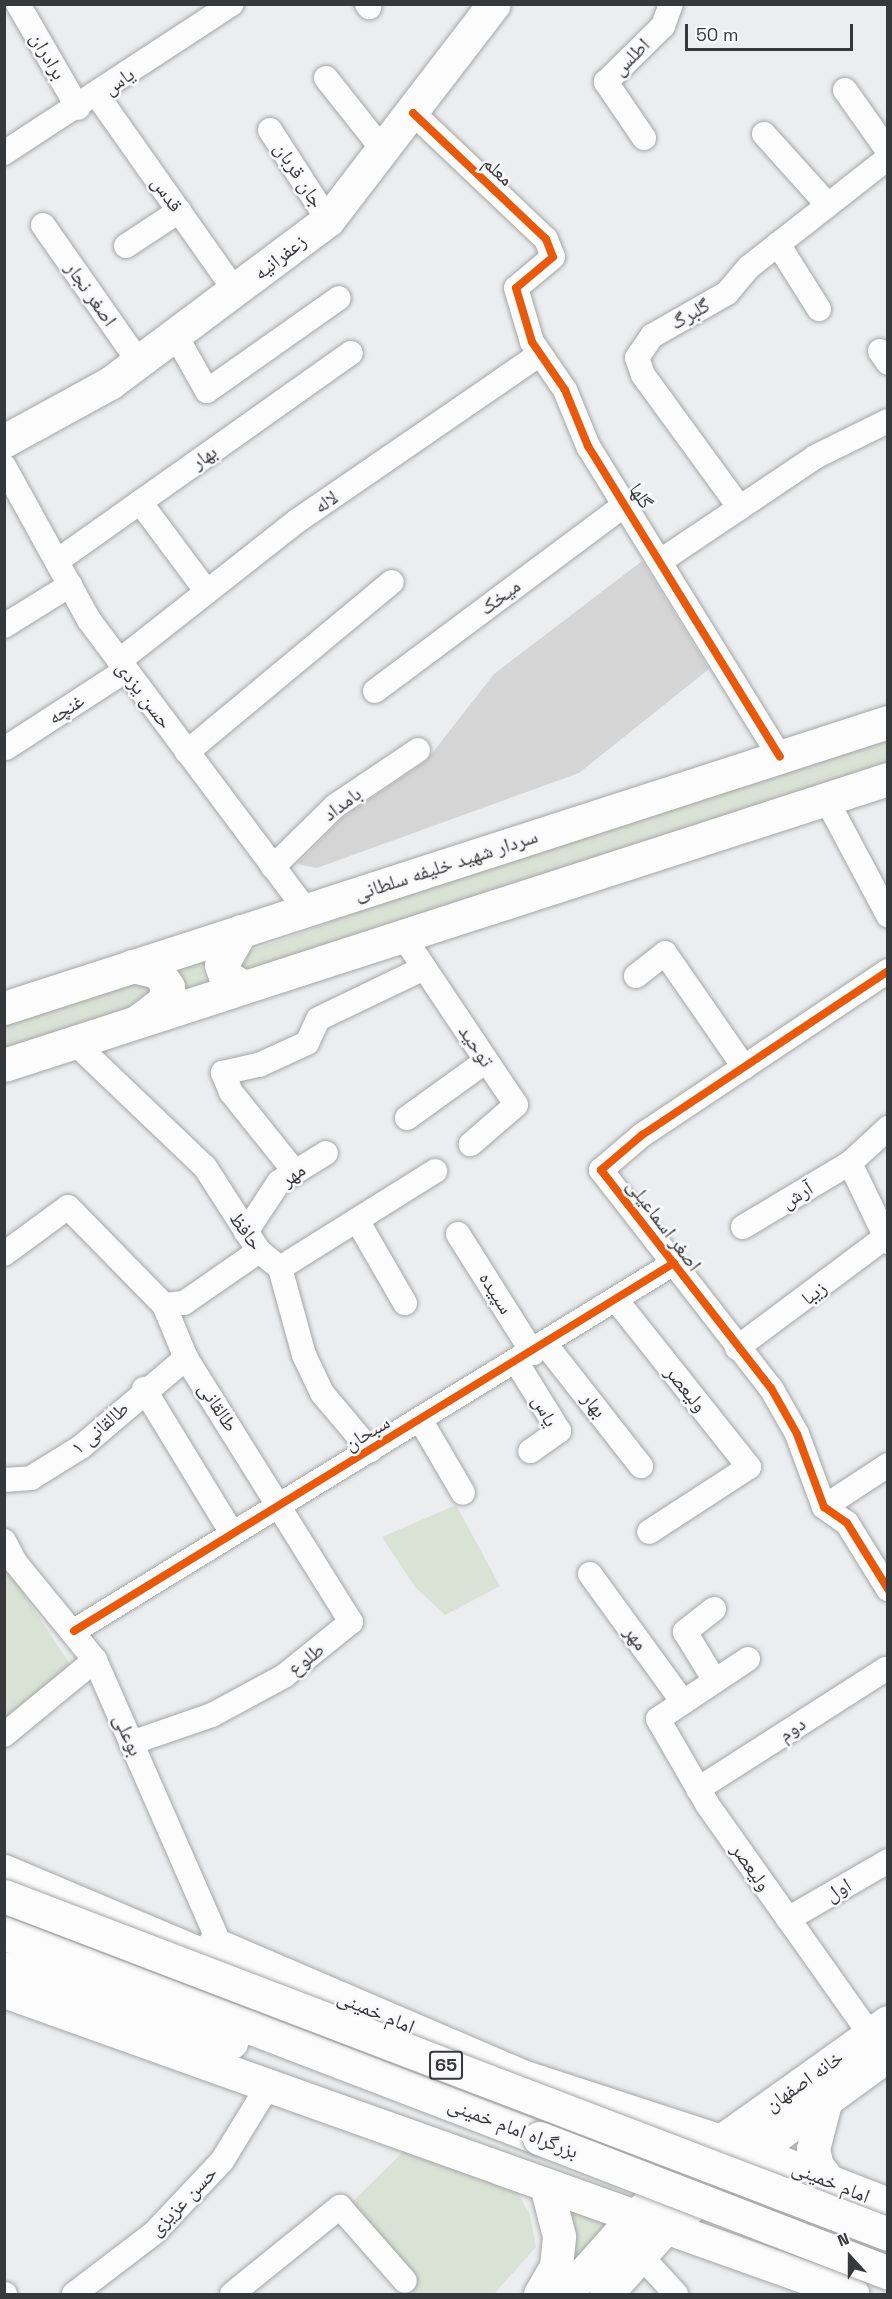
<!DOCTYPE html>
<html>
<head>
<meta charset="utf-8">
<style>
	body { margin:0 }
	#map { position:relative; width:892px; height:2299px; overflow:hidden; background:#ecedee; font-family:"Space Grotesk","Noto Naskh Arabic",sans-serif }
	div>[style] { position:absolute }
	.green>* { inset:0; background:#dae2d5 }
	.building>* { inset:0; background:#d6d5d6 }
	.roads { filter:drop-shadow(0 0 2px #a4a6a6) drop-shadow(0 0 2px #a4a6a6) }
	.street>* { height:24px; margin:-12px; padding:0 12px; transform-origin:12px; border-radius:12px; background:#fcfcfc }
	.secondary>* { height:33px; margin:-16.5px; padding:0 16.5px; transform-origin:16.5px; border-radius:16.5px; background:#fcfcfc }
	.highway>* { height:33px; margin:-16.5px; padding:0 16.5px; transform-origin:16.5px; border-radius:16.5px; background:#fcfcfc }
	.bridges { filter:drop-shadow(0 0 2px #a4a6a6) drop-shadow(0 0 2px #a4a6a6) }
	.highway-bridge>* { height:33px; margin:-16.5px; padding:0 16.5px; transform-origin:16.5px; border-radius:16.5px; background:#fcfcfc }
	.cycleway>* { height:8px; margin:-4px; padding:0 4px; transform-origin:4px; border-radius:4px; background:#e8590c }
	span { translate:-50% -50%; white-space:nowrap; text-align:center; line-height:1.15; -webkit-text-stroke:5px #f9f9fc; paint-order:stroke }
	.shield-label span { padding:2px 4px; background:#f9f9fc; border:2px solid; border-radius:4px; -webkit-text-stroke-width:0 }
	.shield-label { font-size:18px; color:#373839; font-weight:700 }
	.street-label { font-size:20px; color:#373839 }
	.frame { position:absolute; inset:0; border:6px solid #373839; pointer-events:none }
	.north { position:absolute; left:820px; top:2227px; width:60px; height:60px; -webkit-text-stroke:4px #f9f9fc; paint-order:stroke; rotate:339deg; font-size:16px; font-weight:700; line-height:24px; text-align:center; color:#373839 }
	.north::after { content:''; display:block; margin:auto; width:21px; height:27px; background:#373839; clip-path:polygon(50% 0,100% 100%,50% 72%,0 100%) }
	.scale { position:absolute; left:685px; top:24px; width:168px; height:27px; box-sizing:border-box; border:3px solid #373839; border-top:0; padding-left:8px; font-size:18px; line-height:21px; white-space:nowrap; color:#373839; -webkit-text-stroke:4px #f9f9fc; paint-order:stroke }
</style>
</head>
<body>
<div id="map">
	<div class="green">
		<div style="clip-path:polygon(887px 735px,887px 769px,251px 975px,236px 963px,247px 952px,358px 912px,404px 888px)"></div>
		<div style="clip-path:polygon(211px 954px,202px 968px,206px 980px,220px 988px,171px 999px,167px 967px)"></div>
		<div style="clip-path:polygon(137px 977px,151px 985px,151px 1000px,5px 1054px,4px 1021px)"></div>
		<div style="clip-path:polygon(456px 1505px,500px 1586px,445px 1615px,415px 1587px,382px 1537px)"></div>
		<div style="clip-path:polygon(7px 1568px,71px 1666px,4px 1721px,4px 1570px)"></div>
		<div style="clip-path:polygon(409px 2146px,514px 2186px,530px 2215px,536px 2247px,494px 2294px,414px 2294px,351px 2203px)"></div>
		<div style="clip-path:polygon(563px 2200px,615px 2222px,564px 2273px)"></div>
	</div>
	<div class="building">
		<div style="clip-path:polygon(642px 561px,709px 669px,579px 773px,317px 868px,297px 864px,344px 817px,426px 761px,494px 674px)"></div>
	</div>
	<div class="roads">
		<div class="street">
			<div style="left:18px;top:4px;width:120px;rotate:60deg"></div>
			<div style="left:367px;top:4px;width:4px;rotate:56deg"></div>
			<div style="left:326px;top:78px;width:92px;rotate:51.6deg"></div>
			<div style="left:845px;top:90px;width:75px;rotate:54.8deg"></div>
			<div style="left:97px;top:95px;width:241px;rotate:54.8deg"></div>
			<div style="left:413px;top:113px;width:183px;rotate:43.5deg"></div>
			<div style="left:546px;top:239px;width:19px;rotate:69deg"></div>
			<div style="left:553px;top:257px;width:48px;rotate:140deg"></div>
			<div style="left:516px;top:288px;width:56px;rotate:73.5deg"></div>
			<div style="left:532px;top:342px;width:58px;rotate:55.5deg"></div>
			<div style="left:565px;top:390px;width:61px;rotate:67.7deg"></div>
			<div style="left:588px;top:446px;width:365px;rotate:58.3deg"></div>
			<div style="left:270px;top:130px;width:107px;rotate:57.2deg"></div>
			<div style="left:764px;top:134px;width:94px;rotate:48deg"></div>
			<div style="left:644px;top:138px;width:68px;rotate:-124.2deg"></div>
			<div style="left:606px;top:82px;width:80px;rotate:-44.5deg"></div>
			<div style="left:663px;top:26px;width:23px;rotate:-70deg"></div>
			<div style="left:4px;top:153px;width:272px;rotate:-33.2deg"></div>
			<div style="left:43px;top:225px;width:167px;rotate:55deg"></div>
			<div style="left:778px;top:244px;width:77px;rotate:57.8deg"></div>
			<div style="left:126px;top:246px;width:64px;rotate:-33.4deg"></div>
			<div style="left:176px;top:336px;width:63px;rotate:60.6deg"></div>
			<div style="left:207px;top:391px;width:161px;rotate:-35.2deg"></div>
			<div style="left:880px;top:351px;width:14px;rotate:56deg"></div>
			<div style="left:4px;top:466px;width:176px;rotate:61.1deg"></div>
			<div style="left:89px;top:620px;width:362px;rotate:53.2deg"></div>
			<div style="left:140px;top:502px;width:112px;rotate:53.3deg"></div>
			<div style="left:740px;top:508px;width:165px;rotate:-126.1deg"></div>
			<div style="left:643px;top:375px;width:18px;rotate:-109deg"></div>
			<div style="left:637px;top:358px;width:27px;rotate:-56deg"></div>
			<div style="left:652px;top:336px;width:86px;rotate:-29.8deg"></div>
			<div style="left:727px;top:293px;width:34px;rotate:-50deg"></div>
			<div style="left:749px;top:267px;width:177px;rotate:-38.1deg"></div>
			<div style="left:662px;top:560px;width:184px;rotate:-33.9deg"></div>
			<div style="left:815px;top:457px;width:81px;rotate:-26.3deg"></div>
			<div style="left:57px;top:561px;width:360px;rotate:-35.3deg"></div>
			<div style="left:4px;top:626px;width:78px;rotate:-31.8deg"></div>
			<div style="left:119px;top:661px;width:226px;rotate:-38.2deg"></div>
			<div style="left:297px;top:521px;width:295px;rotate:-34.5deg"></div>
			<div style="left:375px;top:691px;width:313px;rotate:-36.7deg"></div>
			<div style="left:6px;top:748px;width:143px;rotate:-33deg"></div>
			<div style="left:187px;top:752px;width:266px;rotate:-39.7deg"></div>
			<div style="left:826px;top:799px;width:132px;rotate:61.9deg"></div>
			<div style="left:273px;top:867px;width:87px;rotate:-44.5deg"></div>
			<div style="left:335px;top:806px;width:100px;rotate:-34deg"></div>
			<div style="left:403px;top:936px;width:203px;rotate:56.2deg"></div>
			<div style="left:516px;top:1105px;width:60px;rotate:139.1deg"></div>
			<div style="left:888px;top:971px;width:296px;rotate:146.3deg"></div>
			<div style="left:642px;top:1135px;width:54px;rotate:139.5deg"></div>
			<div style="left:601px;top:1170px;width:276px;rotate:52.1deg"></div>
			<div style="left:771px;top:1388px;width:53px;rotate:60.5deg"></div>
			<div style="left:797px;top:1434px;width:78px;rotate:69.7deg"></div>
			<div style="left:824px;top:1507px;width:28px;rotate:35deg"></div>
			<div style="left:847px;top:1523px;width:78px;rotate:58.2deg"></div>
			<div style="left:636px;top:976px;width:37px;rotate:-38deg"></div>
			<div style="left:665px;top:953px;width:139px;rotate:55.3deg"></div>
			<div style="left:74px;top:1042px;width:181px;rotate:43.7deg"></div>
			<div style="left:205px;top:1167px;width:100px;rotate:57.3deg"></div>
			<div style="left:259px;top:1251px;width:27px;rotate:39deg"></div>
			<div style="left:280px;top:1268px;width:90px;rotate:74.6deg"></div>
			<div style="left:304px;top:1355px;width:42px;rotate:64.7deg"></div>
			<div style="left:322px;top:1393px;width:75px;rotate:49.9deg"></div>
			<div style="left:407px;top:1118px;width:97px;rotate:-35.8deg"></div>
			<div style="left:850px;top:1163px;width:88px;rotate:64.3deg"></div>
			<div style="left:295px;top:1172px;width:102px;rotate:-128.7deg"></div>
			<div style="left:231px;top:1092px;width:21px;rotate:-113deg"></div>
			<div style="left:223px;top:1073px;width:37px;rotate:-13deg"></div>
			<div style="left:259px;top:1065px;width:53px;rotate:-24.6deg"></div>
			<div style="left:307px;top:1043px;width:26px;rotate:-65deg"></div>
			<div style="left:318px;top:1019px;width:118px;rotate:-25.7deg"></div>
			<div style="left:357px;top:1220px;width:96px;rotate:60deg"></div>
			<div style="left:743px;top:1227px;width:125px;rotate:-30.9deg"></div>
			<div style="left:850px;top:1163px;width:52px;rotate:-42.6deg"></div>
			<div style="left:246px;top:1232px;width:60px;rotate:-56.6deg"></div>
			<div style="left:279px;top:1182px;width:55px;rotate:-31.7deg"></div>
			<div style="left:458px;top:1234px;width:141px;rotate:57.8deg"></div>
			<div style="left:4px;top:1254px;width:79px;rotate:-36.3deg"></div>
			<div style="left:68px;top:1207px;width:137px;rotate:45.6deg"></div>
			<div style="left:164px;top:1305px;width:20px;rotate:-6deg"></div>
			<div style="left:184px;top:1303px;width:91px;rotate:-34.7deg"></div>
			<div style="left:280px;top:1268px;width:183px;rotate:-32deg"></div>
			<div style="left:617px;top:1301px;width:212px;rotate:51.5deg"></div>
			<div style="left:749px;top:1467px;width:119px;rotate:147deg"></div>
			<div style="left:546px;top:1345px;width:154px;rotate:51.9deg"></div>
			<div style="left:737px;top:1348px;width:189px;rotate:-36.8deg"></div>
			<div style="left:517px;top:1363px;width:80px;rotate:58.3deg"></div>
			<div style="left:559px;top:1431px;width:35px;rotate:145deg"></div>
			<div style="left:144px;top:1389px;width:169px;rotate:58.6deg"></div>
			<div style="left:421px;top:1421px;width:83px;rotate:59.7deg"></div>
			<div style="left:4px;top:1480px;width:27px;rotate:-4deg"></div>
			<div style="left:31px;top:1478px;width:59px;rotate:-31.8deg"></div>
			<div style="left:81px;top:1447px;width:138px;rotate:-40.3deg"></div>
			<div style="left:824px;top:1507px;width:77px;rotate:-33.3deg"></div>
			<div style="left:4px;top:1541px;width:24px;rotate:62deg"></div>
			<div style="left:15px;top:1562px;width:127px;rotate:50.8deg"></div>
			<div style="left:95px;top:1660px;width:313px;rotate:66.3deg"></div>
			<div style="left:590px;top:1574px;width:158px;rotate:54deg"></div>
			<div style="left:714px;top:1609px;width:37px;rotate:142deg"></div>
			<div style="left:685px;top:1632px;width:57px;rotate:58.5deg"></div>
			<div style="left:74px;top:1631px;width:704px;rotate:-31.52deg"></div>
			<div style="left:748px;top:1659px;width:108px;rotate:146.3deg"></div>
			<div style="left:658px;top:1719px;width:98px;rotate:60deg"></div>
			<div style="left:707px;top:1804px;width:282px;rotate:54.7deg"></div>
			<div style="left:4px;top:1735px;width:118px;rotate:-39.5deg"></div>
			<div style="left:131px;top:1743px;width:86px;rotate:-19.1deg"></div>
			<div style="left:212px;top:1715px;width:82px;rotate:-28.4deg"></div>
			<div style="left:284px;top:1676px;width:86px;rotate:-38.9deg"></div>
			<div style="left:351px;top:1622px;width:311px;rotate:-122deg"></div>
			<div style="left:186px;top:1358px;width:57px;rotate:-112.5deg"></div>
			<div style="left:698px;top:1789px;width:223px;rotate:-32.6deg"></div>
			<div style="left:788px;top:1919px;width:116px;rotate:-30.1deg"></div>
			<div style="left:641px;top:2256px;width:52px;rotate:47.4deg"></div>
			<div style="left:4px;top:2294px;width:1px"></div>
			<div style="left:74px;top:2294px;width:101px;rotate:-37.3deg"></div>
			<div style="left:154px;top:2233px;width:99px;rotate:-46.6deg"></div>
			<div style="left:222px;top:2161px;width:88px;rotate:-58.5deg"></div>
			<div style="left:232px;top:2294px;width:139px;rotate:-38.9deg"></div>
			<div style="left:340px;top:2207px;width:98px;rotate:48.7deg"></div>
		</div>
		<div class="secondary">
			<div style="left:4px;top:441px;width:121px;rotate:-28.7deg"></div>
			<div style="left:110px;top:383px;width:272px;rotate:-36.8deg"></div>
			<div style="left:328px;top:220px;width:272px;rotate:-52.5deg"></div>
			<div style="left:241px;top:931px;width:39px;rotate:120deg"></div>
			<div style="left:221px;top:965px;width:12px;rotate:70deg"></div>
			<div style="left:225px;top:976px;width:22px;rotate:30deg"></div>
			<div style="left:132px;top:966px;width:27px;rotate:13deg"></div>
			<div style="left:158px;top:972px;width:18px;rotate:56deg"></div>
			<div style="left:168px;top:987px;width:16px;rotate:108deg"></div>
			<div style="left:163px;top:1002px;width:30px;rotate:143deg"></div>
			<div style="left:4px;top:1008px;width:929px;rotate:-17.93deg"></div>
			<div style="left:4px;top:1065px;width:929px;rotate:-17.93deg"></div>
			<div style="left:214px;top:1944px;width:335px;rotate:23.2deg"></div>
			<div style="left:522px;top:2076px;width:244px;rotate:18.1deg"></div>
			<div style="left:754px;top:2152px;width:144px;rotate:21.2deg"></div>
			<div style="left:4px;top:1991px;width:901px;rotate:19.64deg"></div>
			<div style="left:827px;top:2095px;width:56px;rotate:104.5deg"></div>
			<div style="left:813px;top:2149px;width:17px;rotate:77deg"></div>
			<div style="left:817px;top:2166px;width:19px;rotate:51deg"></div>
			<div style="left:540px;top:2294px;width:32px;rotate:-60deg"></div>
			<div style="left:556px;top:2266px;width:30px;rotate:-84deg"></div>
			<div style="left:559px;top:2236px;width:53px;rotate:-104.3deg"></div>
			<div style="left:565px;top:2294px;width:103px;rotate:-48.1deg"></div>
			<div style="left:634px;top:2217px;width:116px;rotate:-41.1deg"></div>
			<div style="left:721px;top:2141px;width:205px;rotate:-35.5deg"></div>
			<div style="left:606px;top:2294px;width:89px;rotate:-48.2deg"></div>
			<div style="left:665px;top:2228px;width:117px;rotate:-40.5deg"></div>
			<div style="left:754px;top:2152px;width:165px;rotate:-35.9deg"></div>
		</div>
		<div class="highway">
			<div style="left:4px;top:1871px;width:262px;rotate:22.9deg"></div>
			<div style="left:4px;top:1933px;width:573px;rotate:20.97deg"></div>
			<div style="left:4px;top:1968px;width:239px;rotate:18.1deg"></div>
		</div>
	</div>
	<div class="bridges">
		<div class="highway-bridge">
			<div style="left:4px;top:1896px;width:946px;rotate:20.92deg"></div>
			<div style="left:539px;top:2138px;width:374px;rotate:21.1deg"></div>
		</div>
	</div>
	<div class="cycleway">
		<div style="left:413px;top:113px;width:183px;rotate:43.5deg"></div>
		<div style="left:546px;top:239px;width:19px;rotate:69deg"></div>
		<div style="left:553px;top:257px;width:48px;rotate:140deg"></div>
		<div style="left:516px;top:288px;width:56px;rotate:73.5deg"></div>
		<div style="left:532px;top:342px;width:58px;rotate:55.5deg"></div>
		<div style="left:565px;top:390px;width:61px;rotate:67.7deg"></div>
		<div style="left:588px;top:446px;width:365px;rotate:58.3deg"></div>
		<div style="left:888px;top:971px;width:296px;rotate:146.3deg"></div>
		<div style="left:642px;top:1135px;width:54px;rotate:139.5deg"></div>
		<div style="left:601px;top:1170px;width:276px;rotate:52.1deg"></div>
		<div style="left:771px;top:1388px;width:53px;rotate:60.5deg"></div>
		<div style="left:797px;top:1434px;width:78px;rotate:69.7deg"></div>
		<div style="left:824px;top:1507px;width:28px;rotate:35deg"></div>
		<div style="left:847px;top:1523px;width:78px;rotate:58.2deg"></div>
		<div style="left:74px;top:1631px;width:704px;rotate:-31.52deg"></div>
	</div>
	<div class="shield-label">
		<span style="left:446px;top:2065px">65</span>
	</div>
	<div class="street-label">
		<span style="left:48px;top:56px;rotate:60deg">برادران</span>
		<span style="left:631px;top:57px;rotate:-45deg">اطلس</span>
		<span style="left:119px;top:81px;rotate:-34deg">یاس</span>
		<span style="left:498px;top:171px;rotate:43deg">معلم</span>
		<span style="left:299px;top:175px;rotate:57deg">جان قربان</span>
		<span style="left:167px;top:194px;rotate:55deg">قدس</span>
		<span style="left:280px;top:257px;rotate:-38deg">زعفرانیه</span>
		<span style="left:91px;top:294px;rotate:55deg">اصغر نجار</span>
		<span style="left:690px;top:314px;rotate:-30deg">گلبرگ</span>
		<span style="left:204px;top:457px;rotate:-35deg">بهار</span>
		<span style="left:641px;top:496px;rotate:57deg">گلها</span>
		<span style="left:326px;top:502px;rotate:-34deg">لاله</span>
		<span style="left:500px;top:597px;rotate:-37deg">میخک</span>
		<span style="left:144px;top:695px;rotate:53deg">حسن یزدی</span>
		<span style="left:66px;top:709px;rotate:-33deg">غنچه</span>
		<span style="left:342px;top:804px;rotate:-37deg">بامداد</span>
		<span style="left:446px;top:865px;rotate:-18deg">سردار شهید خلیفه سلطانی</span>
		<span style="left:476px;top:1046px;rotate:56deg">توحید</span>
		<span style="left:293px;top:1175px;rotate:-36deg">مهر</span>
		<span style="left:797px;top:1195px;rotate:-31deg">آرش</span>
		<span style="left:664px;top:1225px;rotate:53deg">اصغر اسماعیلی</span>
		<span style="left:246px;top:1231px;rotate:54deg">حافظ</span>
		<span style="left:496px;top:1293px;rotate:58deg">سپیده</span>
		<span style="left:814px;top:1293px;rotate:-38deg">زیبا</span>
		<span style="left:686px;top:1389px;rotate:51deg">ولیعصر</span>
		<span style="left:594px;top:1405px;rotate:52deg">بهار</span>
		<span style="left:218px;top:1407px;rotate:57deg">طالقانی</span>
		<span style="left:545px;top:1411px;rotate:63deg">یاس</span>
		<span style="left:100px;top:1428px;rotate:-41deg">طالقانی ۱</span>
		<span style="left:367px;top:1433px;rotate:-31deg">سبحان</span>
		<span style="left:636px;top:1638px;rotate:54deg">مهر</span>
		<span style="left:306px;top:1659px;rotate:-37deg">طلوع</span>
		<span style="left:792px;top:1729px;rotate:-33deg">دوم</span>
		<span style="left:128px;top:1735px;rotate:66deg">بوعلی</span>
		<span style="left:751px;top:1867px;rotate:55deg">ولیعصر</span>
		<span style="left:838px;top:1890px;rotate:-31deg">اول</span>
		<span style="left:376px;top:2012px;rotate:23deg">امام خمینی</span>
		<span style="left:804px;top:2081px;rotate:-35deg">خانه اصفهان</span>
		<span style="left:513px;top:2128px;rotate:21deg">بزرگراه امام خمینی</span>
		<span style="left:831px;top:2182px;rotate:22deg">امام خمینی</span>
		<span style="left:183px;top:2201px;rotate:-46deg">حسن عزیزی</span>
	</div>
	<div class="frame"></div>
	<div class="north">N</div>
	<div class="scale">50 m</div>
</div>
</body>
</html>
